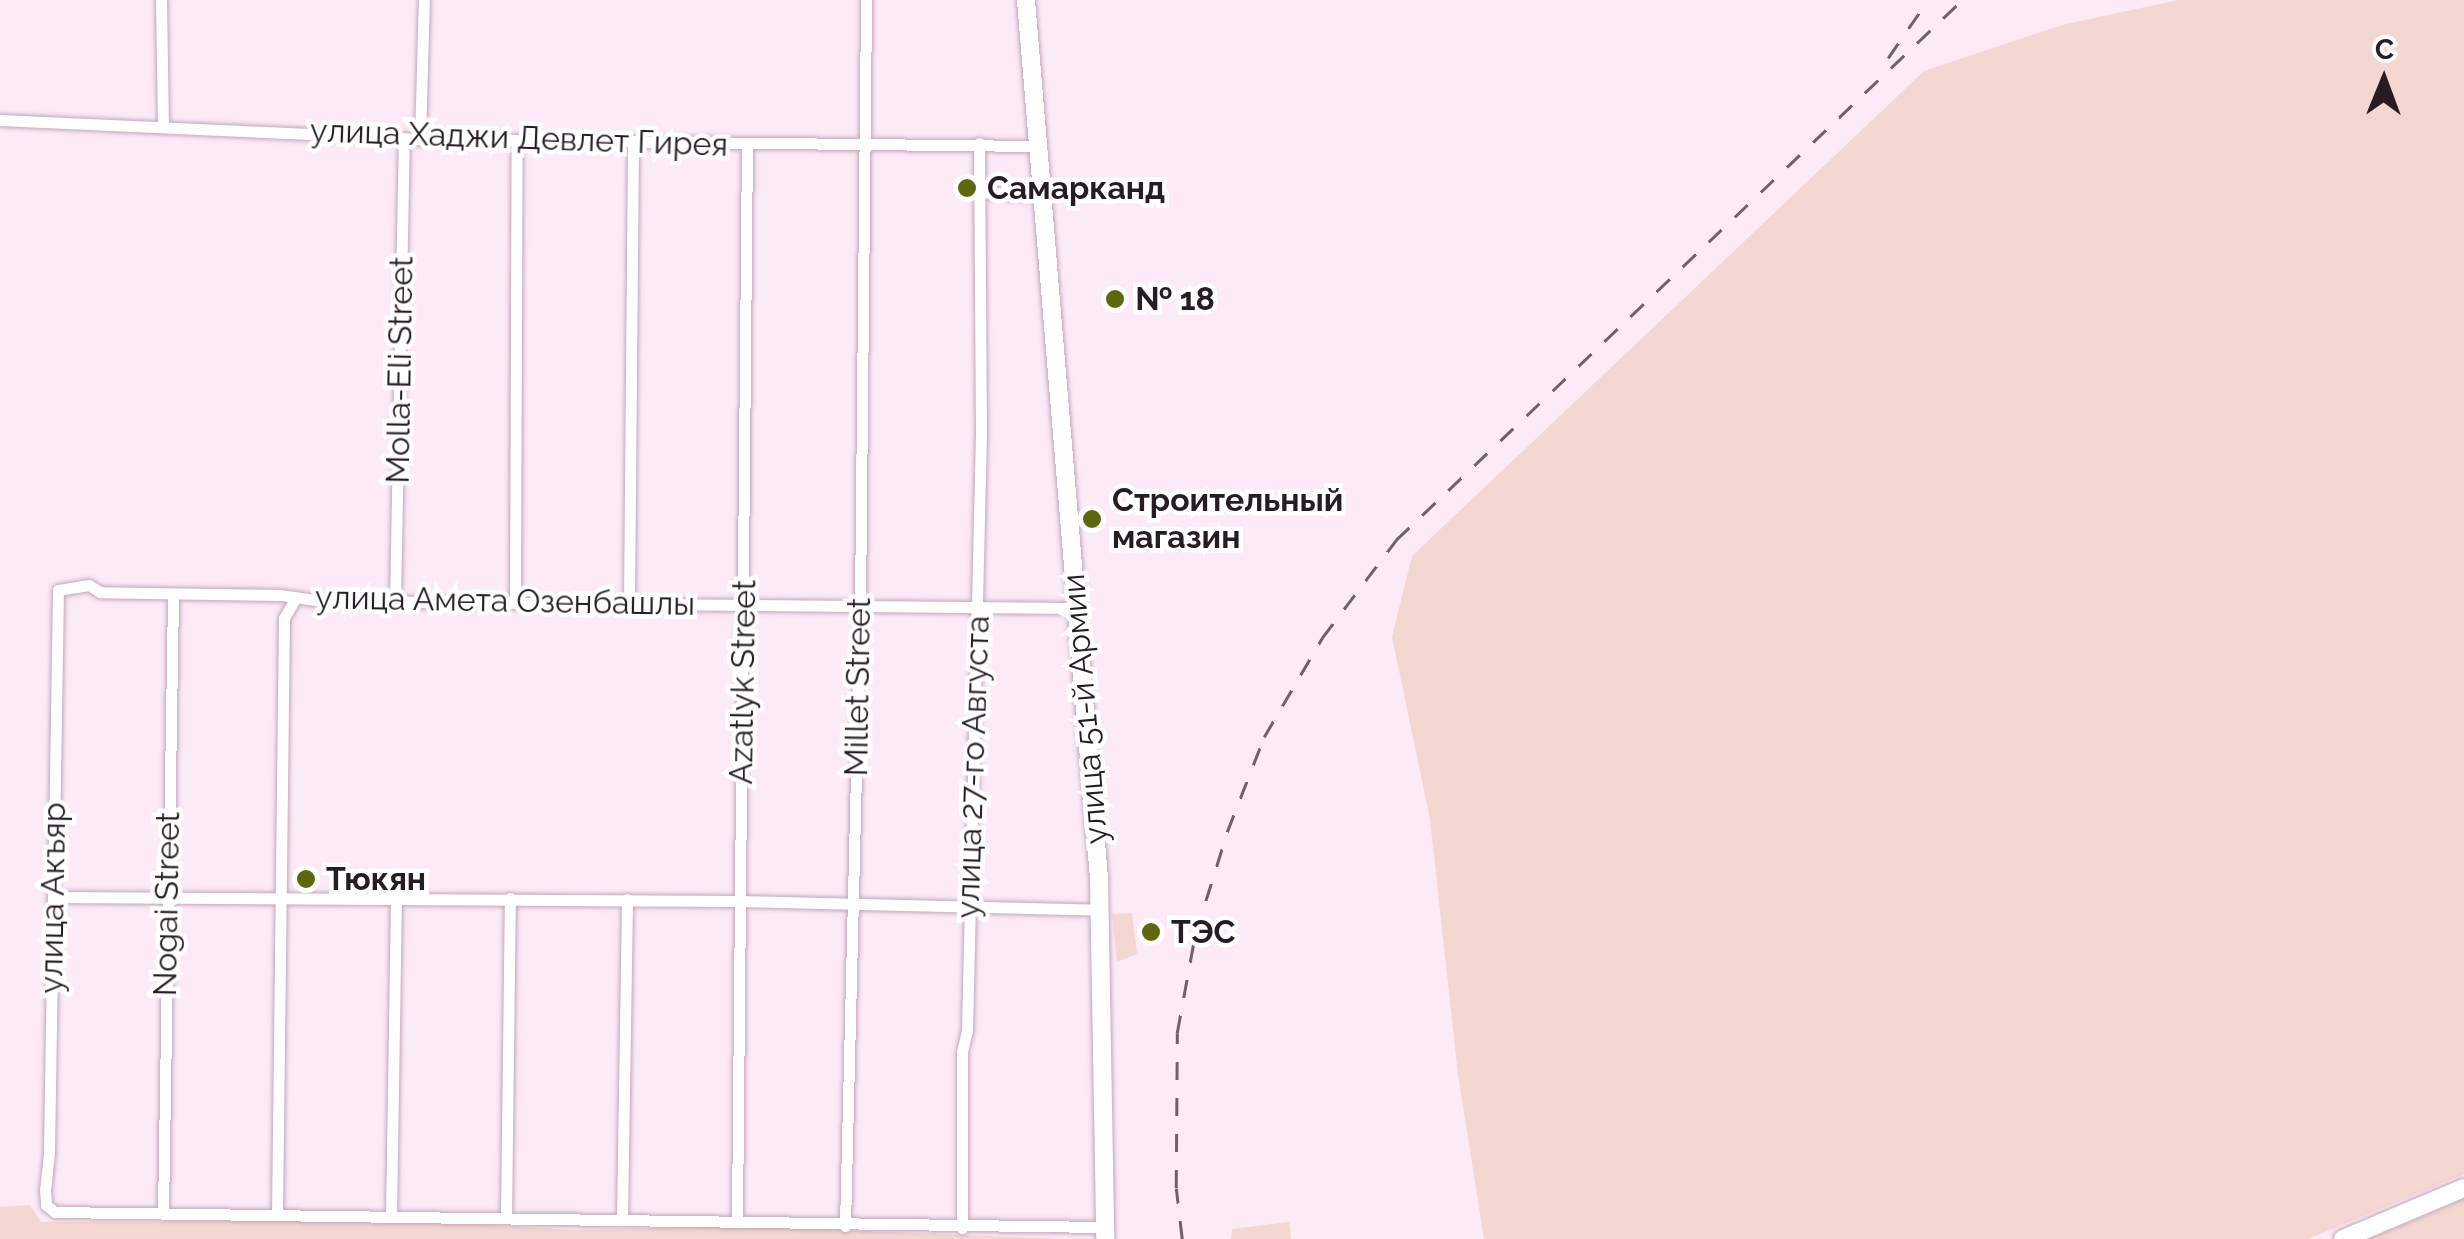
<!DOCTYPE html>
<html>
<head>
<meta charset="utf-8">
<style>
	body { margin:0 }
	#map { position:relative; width:2464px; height:1239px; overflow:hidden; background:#fceaf7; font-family:Raleway,sans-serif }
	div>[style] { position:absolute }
	.green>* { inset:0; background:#f4d7d0 }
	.roads { filter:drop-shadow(0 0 2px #c4a7bc) drop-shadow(0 0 2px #c4a7bc) }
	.street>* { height:11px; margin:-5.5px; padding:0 5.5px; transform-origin:5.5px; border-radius:5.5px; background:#fff }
	.secondary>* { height:18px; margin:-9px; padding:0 9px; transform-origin:9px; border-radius:9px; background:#fff }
	.rail>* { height:2.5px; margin-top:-1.25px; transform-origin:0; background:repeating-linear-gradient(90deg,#6e616a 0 18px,transparent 0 36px) }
	.dots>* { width:28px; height:28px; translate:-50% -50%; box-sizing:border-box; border:5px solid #fff; border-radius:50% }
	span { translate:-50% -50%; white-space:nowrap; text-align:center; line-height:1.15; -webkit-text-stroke:9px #fff; paint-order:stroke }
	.street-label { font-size:32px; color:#271c24 }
	.poi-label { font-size:32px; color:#271c24; font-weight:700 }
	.left { translate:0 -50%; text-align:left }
	.north { position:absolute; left:2334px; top:30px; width:100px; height:100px; -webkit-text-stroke:8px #fff; paint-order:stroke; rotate:1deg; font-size:28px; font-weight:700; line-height:40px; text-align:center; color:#271c24 }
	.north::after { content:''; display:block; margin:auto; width:35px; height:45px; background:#271c24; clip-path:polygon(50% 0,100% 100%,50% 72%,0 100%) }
</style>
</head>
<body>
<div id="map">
	<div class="green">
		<div style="clip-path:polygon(2178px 0,2464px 0,2464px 1174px,2308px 1239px,1484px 1239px,1458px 1075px,1430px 819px,1392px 637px,1412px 556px,1924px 71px,2062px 25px)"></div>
		<div style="clip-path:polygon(1132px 913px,1137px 954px,1117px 962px,1112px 914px)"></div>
		<div style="clip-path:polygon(2464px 1198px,2464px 1239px,2369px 1239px,2433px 1212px)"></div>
		<div style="clip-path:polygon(30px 1205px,41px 1222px,412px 1221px,577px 1230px,743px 1226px,1061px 1239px,0 1239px,0 1207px)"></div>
		<div style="clip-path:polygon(1289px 1222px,1291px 1239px,1231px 1239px,1232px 1229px)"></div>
	</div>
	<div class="roads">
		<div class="street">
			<div style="left:161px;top:0;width:124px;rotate:89.1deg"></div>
			<div style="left:0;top:120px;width:420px;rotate:2.6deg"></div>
			<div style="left:420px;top:139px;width:617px;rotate:0.65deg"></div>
			<div style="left:420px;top:139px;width:139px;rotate:-88.4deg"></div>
			<div style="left:980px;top:192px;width:61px;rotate:3.8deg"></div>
			<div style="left:395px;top:601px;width:463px;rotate:-88.9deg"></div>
			<div style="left:515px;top:602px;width:461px;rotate:-89.8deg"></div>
			<div style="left:629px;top:603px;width:459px;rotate:-89.5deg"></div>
			<div style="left:1075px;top:608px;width:753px;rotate:-179.47deg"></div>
			<div style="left:322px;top:601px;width:41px;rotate:-171.7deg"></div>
			<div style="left:281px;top:595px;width:181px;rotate:-179.1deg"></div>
			<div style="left:100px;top:592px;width:13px;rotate:-148deg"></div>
			<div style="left:89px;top:585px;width:31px;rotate:171deg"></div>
			<div style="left:58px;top:590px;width:563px;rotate:90.92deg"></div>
			<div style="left:49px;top:1153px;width:36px;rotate:96deg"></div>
			<div style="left:45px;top:1189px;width:16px;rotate:86deg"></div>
			<div style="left:46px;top:1205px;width:11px;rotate:38deg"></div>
			<div style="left:55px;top:1212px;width:1050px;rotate:0.82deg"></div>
			<div style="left:53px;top:897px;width:686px;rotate:0.33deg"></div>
			<div style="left:739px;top:901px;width:361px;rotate:1.4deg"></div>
			<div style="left:163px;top:1213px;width:619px;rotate:-89.07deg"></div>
			<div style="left:277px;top:1215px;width:597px;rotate:-89.33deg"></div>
			<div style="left:284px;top:618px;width:24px;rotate:-60deg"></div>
			<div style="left:391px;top:1216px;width:319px;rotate:-89.1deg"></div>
			<div style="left:506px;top:1217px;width:319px;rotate:-89.3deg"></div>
			<div style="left:622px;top:1219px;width:320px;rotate:-89.1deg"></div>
			<div style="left:737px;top:1220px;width:1076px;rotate:-89.47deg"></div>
			<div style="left:845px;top:1226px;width:620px;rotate:-88.61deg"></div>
			<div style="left:860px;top:606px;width:606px;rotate:-89.43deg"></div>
			<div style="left:962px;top:1228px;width:176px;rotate:-90deg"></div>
			<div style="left:962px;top:1052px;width:22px;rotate:-77deg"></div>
			<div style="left:967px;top:1031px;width:600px;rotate:-88.66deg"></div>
			<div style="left:981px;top:431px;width:288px;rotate:-90.4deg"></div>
		</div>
		<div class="secondary">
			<div style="left:1026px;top:0;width:881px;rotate:85.25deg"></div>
			<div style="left:1099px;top:878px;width:361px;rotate:89deg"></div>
			<div style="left:2343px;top:1239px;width:131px;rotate:-22.9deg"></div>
		</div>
	</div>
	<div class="rail">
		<div style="left:1888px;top:58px;width:70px;rotate:-55.4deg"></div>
		<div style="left:1182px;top:1239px;width:51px;rotate:-96.7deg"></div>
		<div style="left:1176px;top:1188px;width:155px;rotate:-89.6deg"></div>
		<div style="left:1177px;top:1033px;width:100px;rotate:-79.6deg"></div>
		<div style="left:1195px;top:935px;width:108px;rotate:-72.7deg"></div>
		<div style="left:1227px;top:832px;width:102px;rotate:-68.7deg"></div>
		<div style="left:1264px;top:737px;width:115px;rotate:-59.6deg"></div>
		<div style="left:1322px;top:638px;width:123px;rotate:-52.9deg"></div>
		<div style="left:1396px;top:540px;width:782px;rotate:-43.65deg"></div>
	</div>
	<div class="dots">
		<div style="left:967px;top:188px;background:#5d680e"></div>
		<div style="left:1115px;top:299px;background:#5d680e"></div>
		<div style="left:1092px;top:519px;background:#5d680e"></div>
		<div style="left:306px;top:879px;background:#5d680e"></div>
		<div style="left:1151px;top:932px;background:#5d680e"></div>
	</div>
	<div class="street-label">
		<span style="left:519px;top:138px;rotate:2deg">улица Хаджи Девлет Гирея</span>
		<span style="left:400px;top:370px;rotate:-89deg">Molla-Eli Street</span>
		<span style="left:505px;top:601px;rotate:1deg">улица Амета Озенбашлы</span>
		<span style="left:743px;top:682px;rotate:-89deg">Azatlyk Street</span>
		<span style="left:858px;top:687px;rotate:-89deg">Millet Street</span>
		<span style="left:1085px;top:709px;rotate:-95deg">улица 51-й Армии</span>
		<span style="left:973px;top:767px;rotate:-88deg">улица 27-го Августа</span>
		<span style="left:53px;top:898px;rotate:-89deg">улица Акъяр</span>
		<span style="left:167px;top:904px;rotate:-89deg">Nogai Street</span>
	</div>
	<div class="poi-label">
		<span class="left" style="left:987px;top:188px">Самарканд</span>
		<span class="left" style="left:1135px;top:299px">№ 18</span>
		<span class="left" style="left:1112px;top:519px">Строительный<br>магазин</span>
		<span class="left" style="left:326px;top:879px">Тюкян</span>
		<span class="left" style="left:1171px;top:932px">ТЭС</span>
	</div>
	<div class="north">С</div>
</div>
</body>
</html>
